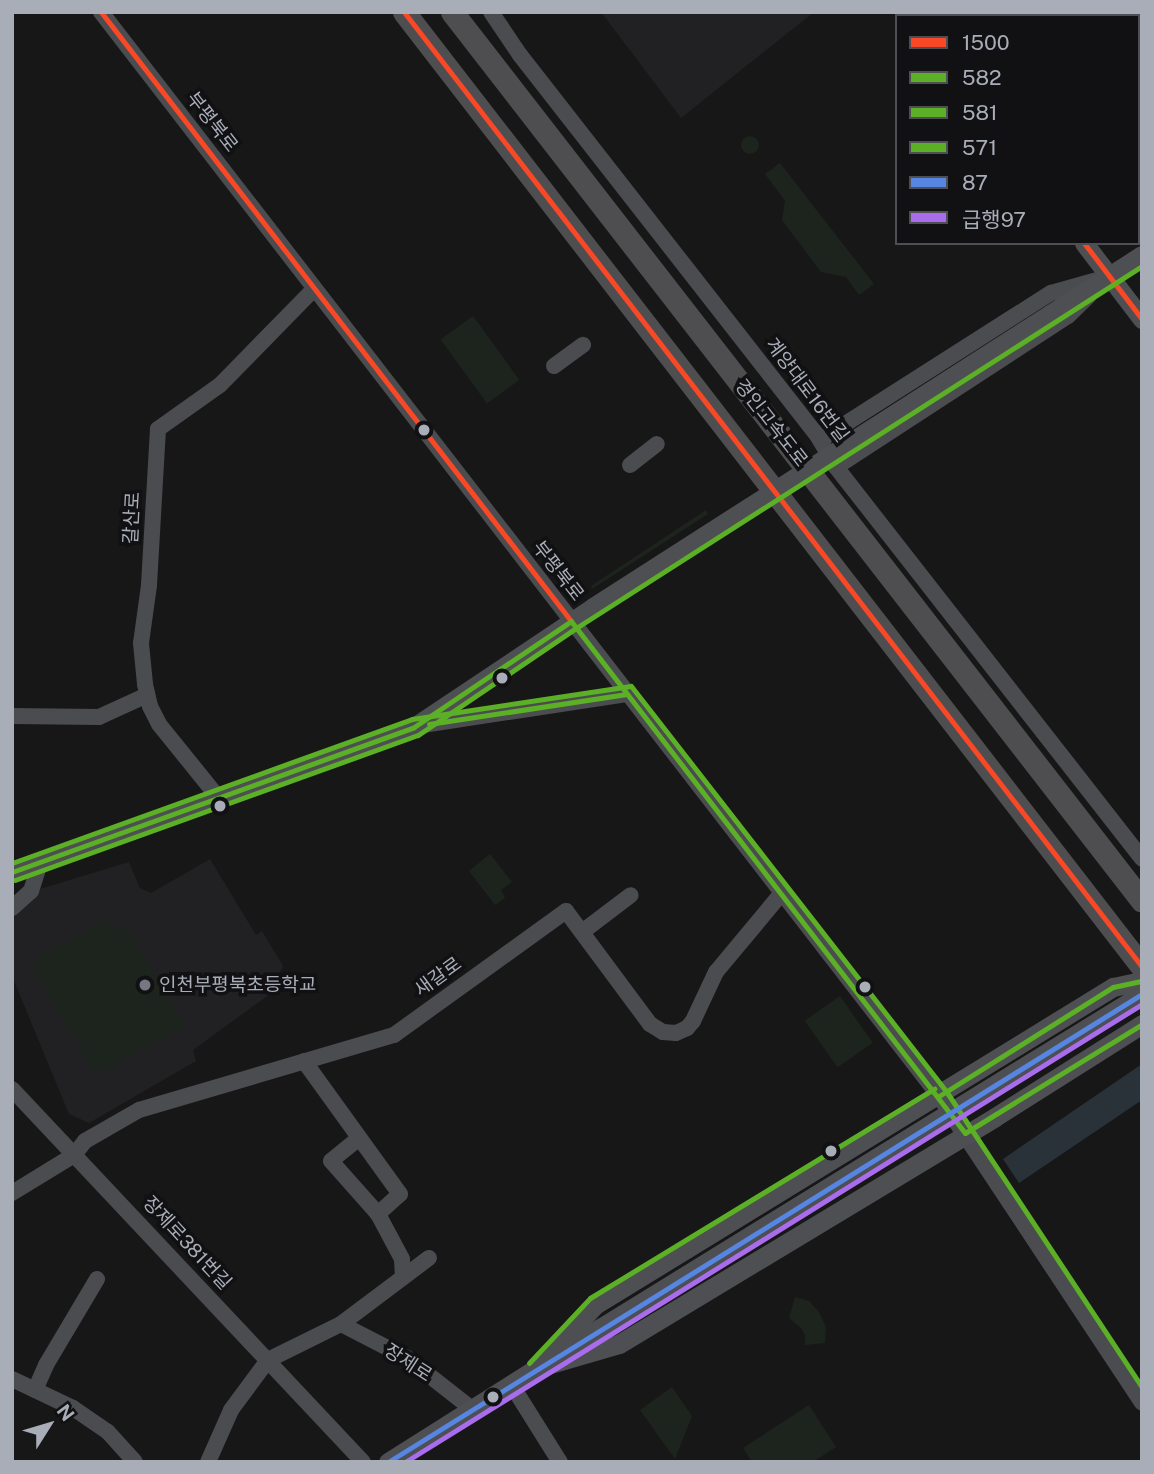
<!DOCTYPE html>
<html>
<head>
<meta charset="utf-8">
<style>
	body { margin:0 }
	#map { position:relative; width:1154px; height:1474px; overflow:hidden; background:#171717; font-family:"Public Sans","Noto Sans KR",sans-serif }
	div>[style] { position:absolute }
	.built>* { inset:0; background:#212123 }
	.green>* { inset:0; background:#1d241e; transform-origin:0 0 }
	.round { border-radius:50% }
	.water>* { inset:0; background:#2a3239 }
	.minor>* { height:16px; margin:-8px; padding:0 8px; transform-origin:8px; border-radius:8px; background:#4b4c50 }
	.major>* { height:19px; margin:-9.5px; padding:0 9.5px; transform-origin:9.5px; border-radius:9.5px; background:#4d4f52 }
	.highway>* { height:23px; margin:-11.5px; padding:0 11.5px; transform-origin:11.5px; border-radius:11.5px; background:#4e4e51 }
	.major-bridge>* { height:19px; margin:-9.5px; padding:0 9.5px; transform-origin:9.5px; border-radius:9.5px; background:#4d4f52 }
	.bus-1>* { height:5px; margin:-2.5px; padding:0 2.5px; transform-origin:2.5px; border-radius:2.5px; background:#f94826 }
	.bus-2>* { height:5px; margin:-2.5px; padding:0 2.5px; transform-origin:2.5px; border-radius:2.5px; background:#5bb025 }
	.bus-3>* { height:5px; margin:-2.5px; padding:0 2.5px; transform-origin:2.5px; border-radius:2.5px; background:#5bb025 }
	.bus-4>* { height:5px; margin:-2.5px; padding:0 2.5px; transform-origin:2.5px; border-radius:2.5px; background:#5bb025 }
	.bus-5>* { height:5px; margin:-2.5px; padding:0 2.5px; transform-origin:2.5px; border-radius:2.5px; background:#5785e2 }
	.bus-6>* { height:5px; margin:-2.5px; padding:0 2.5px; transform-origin:2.5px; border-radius:2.5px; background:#a86cec }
	.dots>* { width:19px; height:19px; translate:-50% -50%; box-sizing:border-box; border:4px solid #111113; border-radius:50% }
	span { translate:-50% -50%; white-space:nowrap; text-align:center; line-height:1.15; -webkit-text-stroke:7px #111113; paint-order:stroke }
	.street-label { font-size:19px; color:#a8adb8 }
	.poi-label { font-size:19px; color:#a8adb8 }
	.left { translate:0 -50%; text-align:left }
	.frame { position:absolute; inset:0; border:14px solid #a8adb8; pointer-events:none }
	.legend { position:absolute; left:895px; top:14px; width:245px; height:231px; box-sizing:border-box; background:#111113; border:2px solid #4d4f55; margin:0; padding:9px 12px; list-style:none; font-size:21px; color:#a8adb8 }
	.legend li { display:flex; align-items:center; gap:14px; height:35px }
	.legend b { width:35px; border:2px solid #4d4f55 }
	.north { position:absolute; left:14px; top:1390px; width:70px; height:70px; -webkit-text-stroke:5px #111113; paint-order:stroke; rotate:53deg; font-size:19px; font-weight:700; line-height:28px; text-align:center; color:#a8adb8 }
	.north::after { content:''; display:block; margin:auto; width:24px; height:32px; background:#a8adb8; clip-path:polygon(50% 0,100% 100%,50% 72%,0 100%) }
</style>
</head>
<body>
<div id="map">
	<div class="built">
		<div style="clip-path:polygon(601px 12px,814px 12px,681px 118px)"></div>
		<div style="clip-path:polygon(210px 859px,256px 935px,262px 931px,283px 966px,270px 994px,193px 1050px,196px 1061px,89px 1123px,69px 1114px,12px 976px,12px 914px,40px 889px,129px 862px,140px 888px,151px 893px)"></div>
	</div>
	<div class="green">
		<div class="round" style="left:741px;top:136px;width:18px;height:18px"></div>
		<div style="clip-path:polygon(780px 163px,874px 284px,859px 295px,846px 277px,821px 272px,782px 220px,785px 201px,765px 174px)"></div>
		<div style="left:473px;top:316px;width:79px;height:40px;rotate:54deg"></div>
		<div style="clip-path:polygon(706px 510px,708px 514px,592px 589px,591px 586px)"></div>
		<div style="clip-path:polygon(490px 854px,512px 882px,501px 890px,505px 898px,495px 905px,469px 871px)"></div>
		<div style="clip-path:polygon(108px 919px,115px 931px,126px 924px,184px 1026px,95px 1075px,30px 962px)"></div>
		<div style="left:840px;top:996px;width:57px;height:43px;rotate:55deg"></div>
		<div style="clip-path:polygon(795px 1297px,809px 1301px,819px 1312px,826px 1327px,825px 1343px,805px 1345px,805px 1335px,801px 1328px,789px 1318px)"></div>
		<div style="clip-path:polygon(672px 1387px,692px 1416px,675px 1459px,640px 1410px)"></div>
		<div style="clip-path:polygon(809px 1405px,836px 1447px,813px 1462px,752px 1462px,743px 1448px)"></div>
	</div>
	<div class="water">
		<div style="clip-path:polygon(1142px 1064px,1142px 1100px,1019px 1183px,1003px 1159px)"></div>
	</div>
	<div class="minor">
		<div style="left:101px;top:12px;width:1370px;rotate:52.29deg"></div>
		<div style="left:939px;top:1096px;width:368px;rotate:56.5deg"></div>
		<div style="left:491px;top:12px;width:52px;rotate:56deg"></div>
		<div style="left:520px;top:55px;width:479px;rotate:52deg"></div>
		<div style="left:815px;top:432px;width:41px;rotate:59deg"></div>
		<div style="left:836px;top:467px;width:497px;rotate:52deg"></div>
		<div style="left:554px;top:366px;width:36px;rotate:-36deg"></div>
		<div style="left:820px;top:440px;width:274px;rotate:-32.5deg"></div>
		<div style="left:1051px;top:293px;width:48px;rotate:-15.8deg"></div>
		<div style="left:630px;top:465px;width:34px;rotate:-38deg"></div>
		<div style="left:836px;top:467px;width:277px;rotate:-33.1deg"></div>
		<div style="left:1068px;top:316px;width:29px;rotate:-44deg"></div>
		<div style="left:12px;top:716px;width:87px;rotate:0.7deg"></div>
		<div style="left:99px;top:717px;width:53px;rotate:-24.6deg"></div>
		<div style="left:416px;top:726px;width:213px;rotate:-8.6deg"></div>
		<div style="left:217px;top:796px;width:92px;rotate:-128.9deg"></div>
		<div style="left:159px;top:724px;width:20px;rotate:-117deg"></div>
		<div style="left:150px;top:706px;width:23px;rotate:-103deg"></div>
		<div style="left:145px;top:684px;width:41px;rotate:-95.6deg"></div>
		<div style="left:141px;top:643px;width:59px;rotate:-82.1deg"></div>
		<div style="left:149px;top:585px;width:156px;rotate:-86.7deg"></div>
		<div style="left:158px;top:429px;width:76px;rotate:-35.4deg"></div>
		<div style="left:220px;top:385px;width:134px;rotate:-45.6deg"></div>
		<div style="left:12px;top:908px;width:25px;rotate:-42deg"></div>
		<div style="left:31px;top:891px;width:28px;rotate:-72deg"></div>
		<div style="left:582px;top:932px;width:61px;rotate:-37.1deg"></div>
		<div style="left:304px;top:1061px;width:164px;rotate:54.2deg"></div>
		<div style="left:400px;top:1194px;width:30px;rotate:138deg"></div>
		<div style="left:378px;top:1214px;width:51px;rotate:61.9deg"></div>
		<div style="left:402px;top:1259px;width:18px;rotate:87deg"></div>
		<div style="left:12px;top:1089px;width:512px;rotate:46.74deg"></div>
		<div style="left:353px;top:1143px;width:28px;rotate:141deg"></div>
		<div style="left:331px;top:1161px;width:71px;rotate:48.4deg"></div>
		<div style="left:12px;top:1193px;width:73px;rotate:-31.5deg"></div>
		<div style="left:74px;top:1155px;width:18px;rotate:-52deg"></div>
		<div style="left:85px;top:1141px;width:62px;rotate:-29.9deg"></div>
		<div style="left:139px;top:1110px;width:266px;rotate:-16.4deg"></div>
		<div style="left:394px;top:1035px;width:212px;rotate:-35.8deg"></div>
		<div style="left:566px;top:911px;width:141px;rotate:53.4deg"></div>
		<div style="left:650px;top:1024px;width:15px;rotate:32deg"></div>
		<div style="left:663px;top:1032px;width:13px;rotate:4deg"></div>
		<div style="left:676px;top:1033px;width:12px;rotate:-24deg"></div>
		<div style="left:687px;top:1028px;width:9px;rotate:-49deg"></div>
		<div style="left:693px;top:1021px;width:54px;rotate:-64.9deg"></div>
		<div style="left:716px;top:972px;width:102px;rotate:-50.2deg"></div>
		<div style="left:341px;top:1324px;width:74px;rotate:27.3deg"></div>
		<div style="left:407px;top:1358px;width:83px;rotate:38.1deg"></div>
		<div style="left:12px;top:1379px;width:68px;rotate:25.4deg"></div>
		<div style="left:73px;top:1408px;width:42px;rotate:34.4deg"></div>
		<div style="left:108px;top:1432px;width:40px;rotate:48deg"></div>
		<div style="left:511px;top:1384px;width:92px;rotate:57.9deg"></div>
		<div style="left:35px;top:1390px;width:27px;rotate:-66deg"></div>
		<div style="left:46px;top:1365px;width:100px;rotate:-59.3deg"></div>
		<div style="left:208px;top:1462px;width:57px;rotate:-66.1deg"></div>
		<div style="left:231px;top:1410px;width:62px;rotate:-53.5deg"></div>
		<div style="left:268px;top:1360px;width:81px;rotate:-26.3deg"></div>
		<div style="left:341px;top:1324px;width:110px;rotate:-36.9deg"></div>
	</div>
	<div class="major">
		<div style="left:906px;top:12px;width:4px;rotate:63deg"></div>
		<div style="left:1084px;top:243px;width:96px;rotate:52.7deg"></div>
		<div style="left:1050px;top:314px;width:109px;rotate:-32.7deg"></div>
		<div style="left:12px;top:872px;width:427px;rotate:-19.8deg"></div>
		<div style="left:414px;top:727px;width:216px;rotate:-33.8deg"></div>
		<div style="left:536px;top:1368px;width:86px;rotate:-16.1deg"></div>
		<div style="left:619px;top:1344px;width:439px;rotate:-31.1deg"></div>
		<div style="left:995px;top:1117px;width:174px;rotate:-32.3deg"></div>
		<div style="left:535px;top:1369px;width:88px;rotate:-46.8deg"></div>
		<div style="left:595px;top:1305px;width:608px;rotate:-31.55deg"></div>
		<div style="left:1113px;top:987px;width:30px;rotate:-12deg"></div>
		<div style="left:388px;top:1462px;width:251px;rotate:-32.3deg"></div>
	</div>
	<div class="highway">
		<div style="left:404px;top:12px;width:1207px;rotate:52.3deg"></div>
		<div style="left:452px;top:12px;width:1125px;rotate:52.18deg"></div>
	</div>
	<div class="major-bridge">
		<div style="left:593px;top:607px;width:543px;rotate:-32.67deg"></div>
		<div style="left:600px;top:1328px;width:637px;rotate:-31.64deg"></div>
	</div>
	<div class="bus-1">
		<div style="left:101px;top:12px;width:769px;rotate:52.34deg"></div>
		<div style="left:404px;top:12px;width:1207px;rotate:52.3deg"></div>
		<div style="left:1084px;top:243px;width:96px;rotate:52.7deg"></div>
	</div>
	<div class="bus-2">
		<div style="left:429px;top:724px;width:200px;rotate:-8.6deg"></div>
		<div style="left:12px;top:872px;width:427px;rotate:-19.8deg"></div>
		<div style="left:414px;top:727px;width:189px;rotate:-34deg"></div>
		<div style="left:571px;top:621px;width:646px;rotate:52.42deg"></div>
		<div style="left:965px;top:1133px;width:208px;rotate:-31.6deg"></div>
		<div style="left:939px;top:1096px;width:205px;rotate:-32.1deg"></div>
		<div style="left:1113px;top:987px;width:30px;rotate:-12deg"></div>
	</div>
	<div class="bus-3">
		<div style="left:15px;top:880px;width:428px;rotate:-19.8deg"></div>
		<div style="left:418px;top:735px;width:191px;rotate:-34.1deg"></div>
		<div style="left:576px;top:628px;width:672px;rotate:-32.6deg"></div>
	</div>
	<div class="bus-4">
		<div style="left:12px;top:863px;width:425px;rotate:-19.8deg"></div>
		<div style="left:412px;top:719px;width:221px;rotate:-8.6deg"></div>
		<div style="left:631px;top:686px;width:513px;rotate:52.13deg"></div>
		<div style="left:946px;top:1091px;width:355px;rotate:56.5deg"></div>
		<div style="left:529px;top:1363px;width:89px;rotate:-46.8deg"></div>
		<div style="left:590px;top:1298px;width:403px;rotate:-31.3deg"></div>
	</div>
	<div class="bus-5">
		<div style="left:388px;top:1462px;width:887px;rotate:-31.83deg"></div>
	</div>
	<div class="bus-6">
		<div style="left:405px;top:1462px;width:868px;rotate:-31.86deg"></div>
	</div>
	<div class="dots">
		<div style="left:424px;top:430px;background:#a8adb8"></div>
		<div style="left:502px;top:678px;background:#a8adb8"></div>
		<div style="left:220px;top:806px;background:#a8adb8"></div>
		<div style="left:145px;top:985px;background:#757880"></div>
		<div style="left:865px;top:987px;background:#a8adb8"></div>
		<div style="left:831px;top:1151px;background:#a8adb8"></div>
		<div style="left:493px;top:1397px;background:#a8adb8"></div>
	</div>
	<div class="street-label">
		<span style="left:212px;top:122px;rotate:52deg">부평북로</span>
		<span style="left:807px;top:390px;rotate:53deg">계양대로16번길</span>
		<span style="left:771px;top:423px;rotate:52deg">경인고속도로</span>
		<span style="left:132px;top:518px;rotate:-87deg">갈산로</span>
		<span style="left:558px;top:571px;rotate:52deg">부평북로</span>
		<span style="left:438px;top:977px;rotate:-36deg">새갈로</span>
		<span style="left:187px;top:1243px;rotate:47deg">장제로381번길</span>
		<span style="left:408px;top:1363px;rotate:33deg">장제로</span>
	</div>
	<div class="poi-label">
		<span class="left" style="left:159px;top:985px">인천부평북초등학교</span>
	</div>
	<div class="frame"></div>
	<ul class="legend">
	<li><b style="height:9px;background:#f94826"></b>1500</li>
	<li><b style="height:9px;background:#5bb025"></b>582</li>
	<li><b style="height:9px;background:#5bb025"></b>581</li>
	<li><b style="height:9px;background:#5bb025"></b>571</li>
	<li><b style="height:9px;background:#5785e2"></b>87</li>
	<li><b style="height:9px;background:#a86cec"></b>급행97</li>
	</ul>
	<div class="north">N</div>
</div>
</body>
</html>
